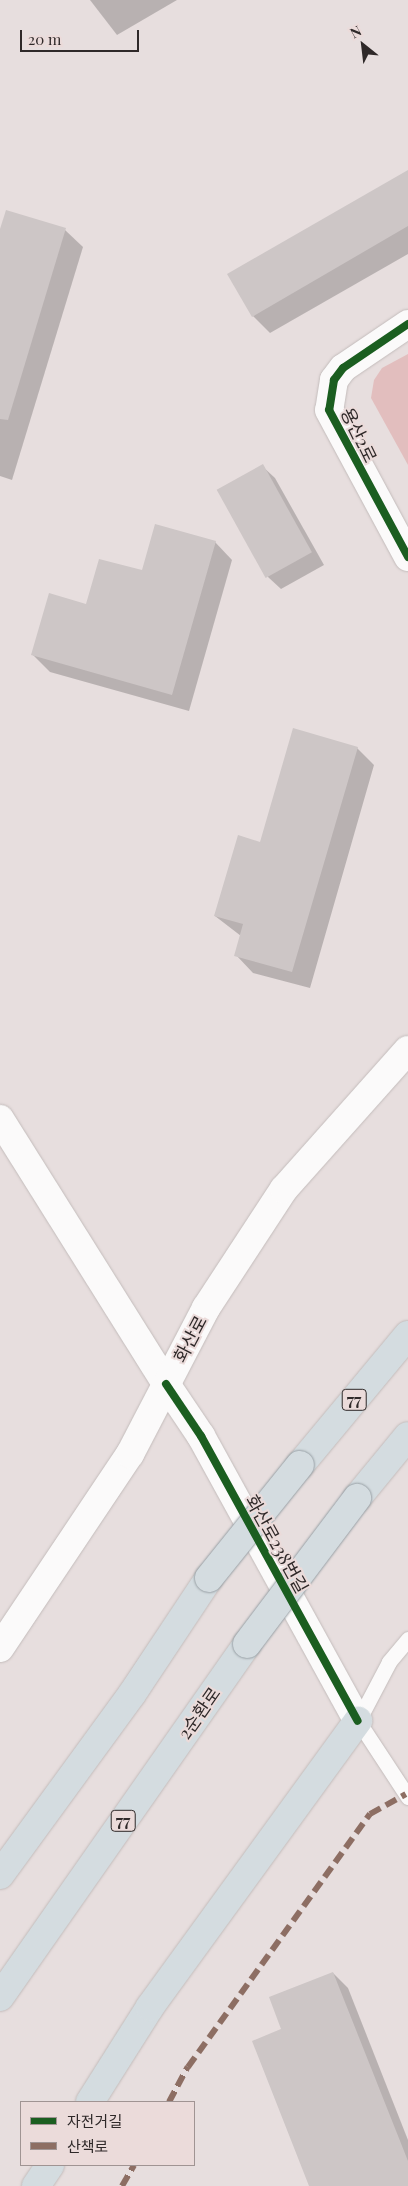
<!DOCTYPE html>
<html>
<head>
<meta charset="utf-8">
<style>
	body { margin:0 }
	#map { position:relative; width:408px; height:2186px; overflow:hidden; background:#e7dede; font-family:"Playfair Display","Noto Sans KR",serif }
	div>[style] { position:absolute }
	.green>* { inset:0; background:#e2bebe }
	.shadow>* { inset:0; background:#0003 }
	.building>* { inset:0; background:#cdc6c6; transform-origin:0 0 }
	.roads { filter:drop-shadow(0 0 1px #c3bcbb) drop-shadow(0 0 1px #c3bcbb) }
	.service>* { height:15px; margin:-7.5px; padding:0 7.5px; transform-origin:7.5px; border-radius:7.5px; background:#fbfafa }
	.minor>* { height:28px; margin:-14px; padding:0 14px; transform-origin:14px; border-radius:14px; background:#fbfafa }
	.tertiary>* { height:28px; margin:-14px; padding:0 14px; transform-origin:14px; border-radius:14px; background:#fbfafa }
	.secondary>* { height:28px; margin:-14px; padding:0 14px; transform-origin:14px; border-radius:14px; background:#fbfafa }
	.trunk>* { height:28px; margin:-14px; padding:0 14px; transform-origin:14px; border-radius:14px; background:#d4dce0 }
	.bridges { filter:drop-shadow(0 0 1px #98a0a5) drop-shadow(0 0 1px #98a0a5) }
	.trunk-bridge>* { height:28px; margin:-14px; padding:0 14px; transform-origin:14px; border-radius:14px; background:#d4dce0 }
	.quiet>* { height:6px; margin-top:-3px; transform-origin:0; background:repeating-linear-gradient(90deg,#8d6e63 0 12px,transparent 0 18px) }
	.cycleway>* { height:8px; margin:-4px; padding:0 4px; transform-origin:4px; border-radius:4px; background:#1b5e20 }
	span { translate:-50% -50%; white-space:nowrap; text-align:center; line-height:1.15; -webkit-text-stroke:4px #ebdbda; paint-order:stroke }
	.shield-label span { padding:1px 4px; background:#ebdbda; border:1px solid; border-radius:4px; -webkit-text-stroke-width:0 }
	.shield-label { font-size:16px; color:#2f2929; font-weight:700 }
	.street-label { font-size:18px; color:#2f2929 }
	.legend { position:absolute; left:20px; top:2101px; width:175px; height:65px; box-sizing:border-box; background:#ebdbda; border:1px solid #a09493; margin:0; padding:6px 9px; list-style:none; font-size:15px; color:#2f2929 }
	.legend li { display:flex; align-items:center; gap:10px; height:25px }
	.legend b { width:25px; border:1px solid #a09493 }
	.north { position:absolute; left:338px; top:20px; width:50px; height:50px; -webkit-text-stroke:4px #ebdbda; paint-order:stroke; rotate:331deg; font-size:14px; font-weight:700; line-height:20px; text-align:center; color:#2f2929 }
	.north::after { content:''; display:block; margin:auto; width:18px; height:22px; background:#2f2929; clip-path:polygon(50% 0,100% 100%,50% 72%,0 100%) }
	.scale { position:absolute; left:20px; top:30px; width:119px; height:22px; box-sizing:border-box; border:2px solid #2f2929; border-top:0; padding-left:6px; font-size:15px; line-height:18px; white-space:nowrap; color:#2f2929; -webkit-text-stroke:4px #ebdbda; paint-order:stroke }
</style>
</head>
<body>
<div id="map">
	<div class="green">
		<div style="clip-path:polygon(408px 354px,408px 465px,371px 398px,374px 380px,382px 368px)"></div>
	</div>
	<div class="shadow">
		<div style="clip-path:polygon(90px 0,177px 0,117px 35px)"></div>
		<div style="clip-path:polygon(408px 171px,408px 254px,270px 333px,253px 316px)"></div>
		<div style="clip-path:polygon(65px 230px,83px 247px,12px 480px,0 476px,0 233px)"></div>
		<div style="clip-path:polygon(262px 466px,275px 478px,324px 565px,281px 589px,268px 577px)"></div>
		<div style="clip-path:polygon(215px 542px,232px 560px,189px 711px,50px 672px,32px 654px,87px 605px,143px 572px)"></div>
		<div style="clip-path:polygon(357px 748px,374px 765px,310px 988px,253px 973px,236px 955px,241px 936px,215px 916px,261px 843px)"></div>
		<div style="clip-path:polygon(333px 1973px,348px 1988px,408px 2140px,408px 2186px,311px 2186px,283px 2030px)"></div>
	</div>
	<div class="building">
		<div style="clip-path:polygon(408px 170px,408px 226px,252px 317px,227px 274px)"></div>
		<div style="clip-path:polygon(6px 210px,66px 228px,8px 420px,0 419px,0 229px)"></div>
		<div style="left:263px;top:464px;width:101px;height:53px;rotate:61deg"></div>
		<div style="clip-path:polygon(155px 524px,216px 541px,172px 695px,31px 655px,49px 593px,86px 604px,99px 559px,142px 570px)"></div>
		<div style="clip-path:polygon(293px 728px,358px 747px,292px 972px,234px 956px,243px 924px,214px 916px,238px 835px,260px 842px)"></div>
		<div style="clip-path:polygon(333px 1972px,408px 2161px,408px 2186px,309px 2186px,252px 2041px,281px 2029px,269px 1997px)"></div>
	</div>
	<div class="roads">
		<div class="service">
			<div style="left:408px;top:1639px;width:30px;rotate:130deg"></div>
			<div style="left:389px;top:1662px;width:67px;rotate:117.7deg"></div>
			<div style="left:358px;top:1721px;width:91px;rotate:56.7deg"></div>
		</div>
		<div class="minor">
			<div style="left:408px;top:324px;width:78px;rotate:145.9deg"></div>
			<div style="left:343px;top:368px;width:15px;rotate:127deg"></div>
			<div style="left:334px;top:380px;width:30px;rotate:99deg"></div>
			<div style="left:329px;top:410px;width:167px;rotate:61.7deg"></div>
		</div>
		<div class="tertiary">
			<div style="left:166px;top:1384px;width:63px;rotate:56.1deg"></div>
			<div style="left:201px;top:1436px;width:325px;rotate:61.2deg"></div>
		</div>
		<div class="secondary">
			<div style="left:0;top:1119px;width:313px;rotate:57.9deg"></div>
			<div style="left:0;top:1648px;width:234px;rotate:-56.2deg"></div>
			<div style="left:130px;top:1454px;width:165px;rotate:-62.5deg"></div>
			<div style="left:206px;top:1308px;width:142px;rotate:-56.8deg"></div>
			<div style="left:284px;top:1189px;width:186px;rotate:-48.3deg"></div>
		</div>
		<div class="trunk">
			<div style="left:300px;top:1465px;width:169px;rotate:-50.3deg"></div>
			<div style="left:357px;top:1498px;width:80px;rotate:-50.6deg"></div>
			<div style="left:0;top:1875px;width:224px;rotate:-53.9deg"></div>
			<div style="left:132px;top:1694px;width:139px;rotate:-56.4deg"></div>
			<div style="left:0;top:1997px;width:431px;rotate:-55deg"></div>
			<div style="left:90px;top:2102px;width:112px;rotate:-57.7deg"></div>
			<div style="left:150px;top:2007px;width:354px;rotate:-54deg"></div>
			<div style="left:36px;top:2186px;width:25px;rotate:-56deg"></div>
		</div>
	</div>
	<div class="bridges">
		<div class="trunk-bridge">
			<div style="left:209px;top:1578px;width:145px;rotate:-51.2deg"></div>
			<div style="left:247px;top:1644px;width:183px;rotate:-53deg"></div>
		</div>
	</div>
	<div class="quiet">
		<div style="left:169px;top:2102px;width:40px;rotate:-62deg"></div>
		<div style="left:188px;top:2067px;width:312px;rotate:-54.3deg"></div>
		<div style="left:370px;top:1814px;width:41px;rotate:-29.1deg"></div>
		<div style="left:122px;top:2186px;width:24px;rotate:-60deg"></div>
	</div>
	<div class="cycleway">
		<div style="left:408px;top:324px;width:78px;rotate:145.9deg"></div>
		<div style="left:343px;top:368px;width:15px;rotate:127deg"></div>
		<div style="left:334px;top:380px;width:30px;rotate:99deg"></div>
		<div style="left:329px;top:410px;width:167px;rotate:61.7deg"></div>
		<div style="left:166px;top:1384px;width:63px;rotate:56.1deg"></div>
		<div style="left:201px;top:1436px;width:325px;rotate:61.2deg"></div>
	</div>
	<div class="shield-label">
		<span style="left:354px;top:1400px">77</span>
		<span style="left:123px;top:1821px">77</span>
	</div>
	<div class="street-label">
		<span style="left:359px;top:435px;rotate:64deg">용산2로</span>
		<span style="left:190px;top:1339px;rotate:-62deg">화산로</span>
		<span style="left:277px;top:1544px;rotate:61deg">화산로238번길</span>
		<span style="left:199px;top:1713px;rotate:-55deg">2순환로</span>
	</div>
	<ul class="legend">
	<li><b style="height:6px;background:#1b5e20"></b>자전거길</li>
	<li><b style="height:6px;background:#8d6e63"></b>산책로</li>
	</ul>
	<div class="north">N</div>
	<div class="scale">20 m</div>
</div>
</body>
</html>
